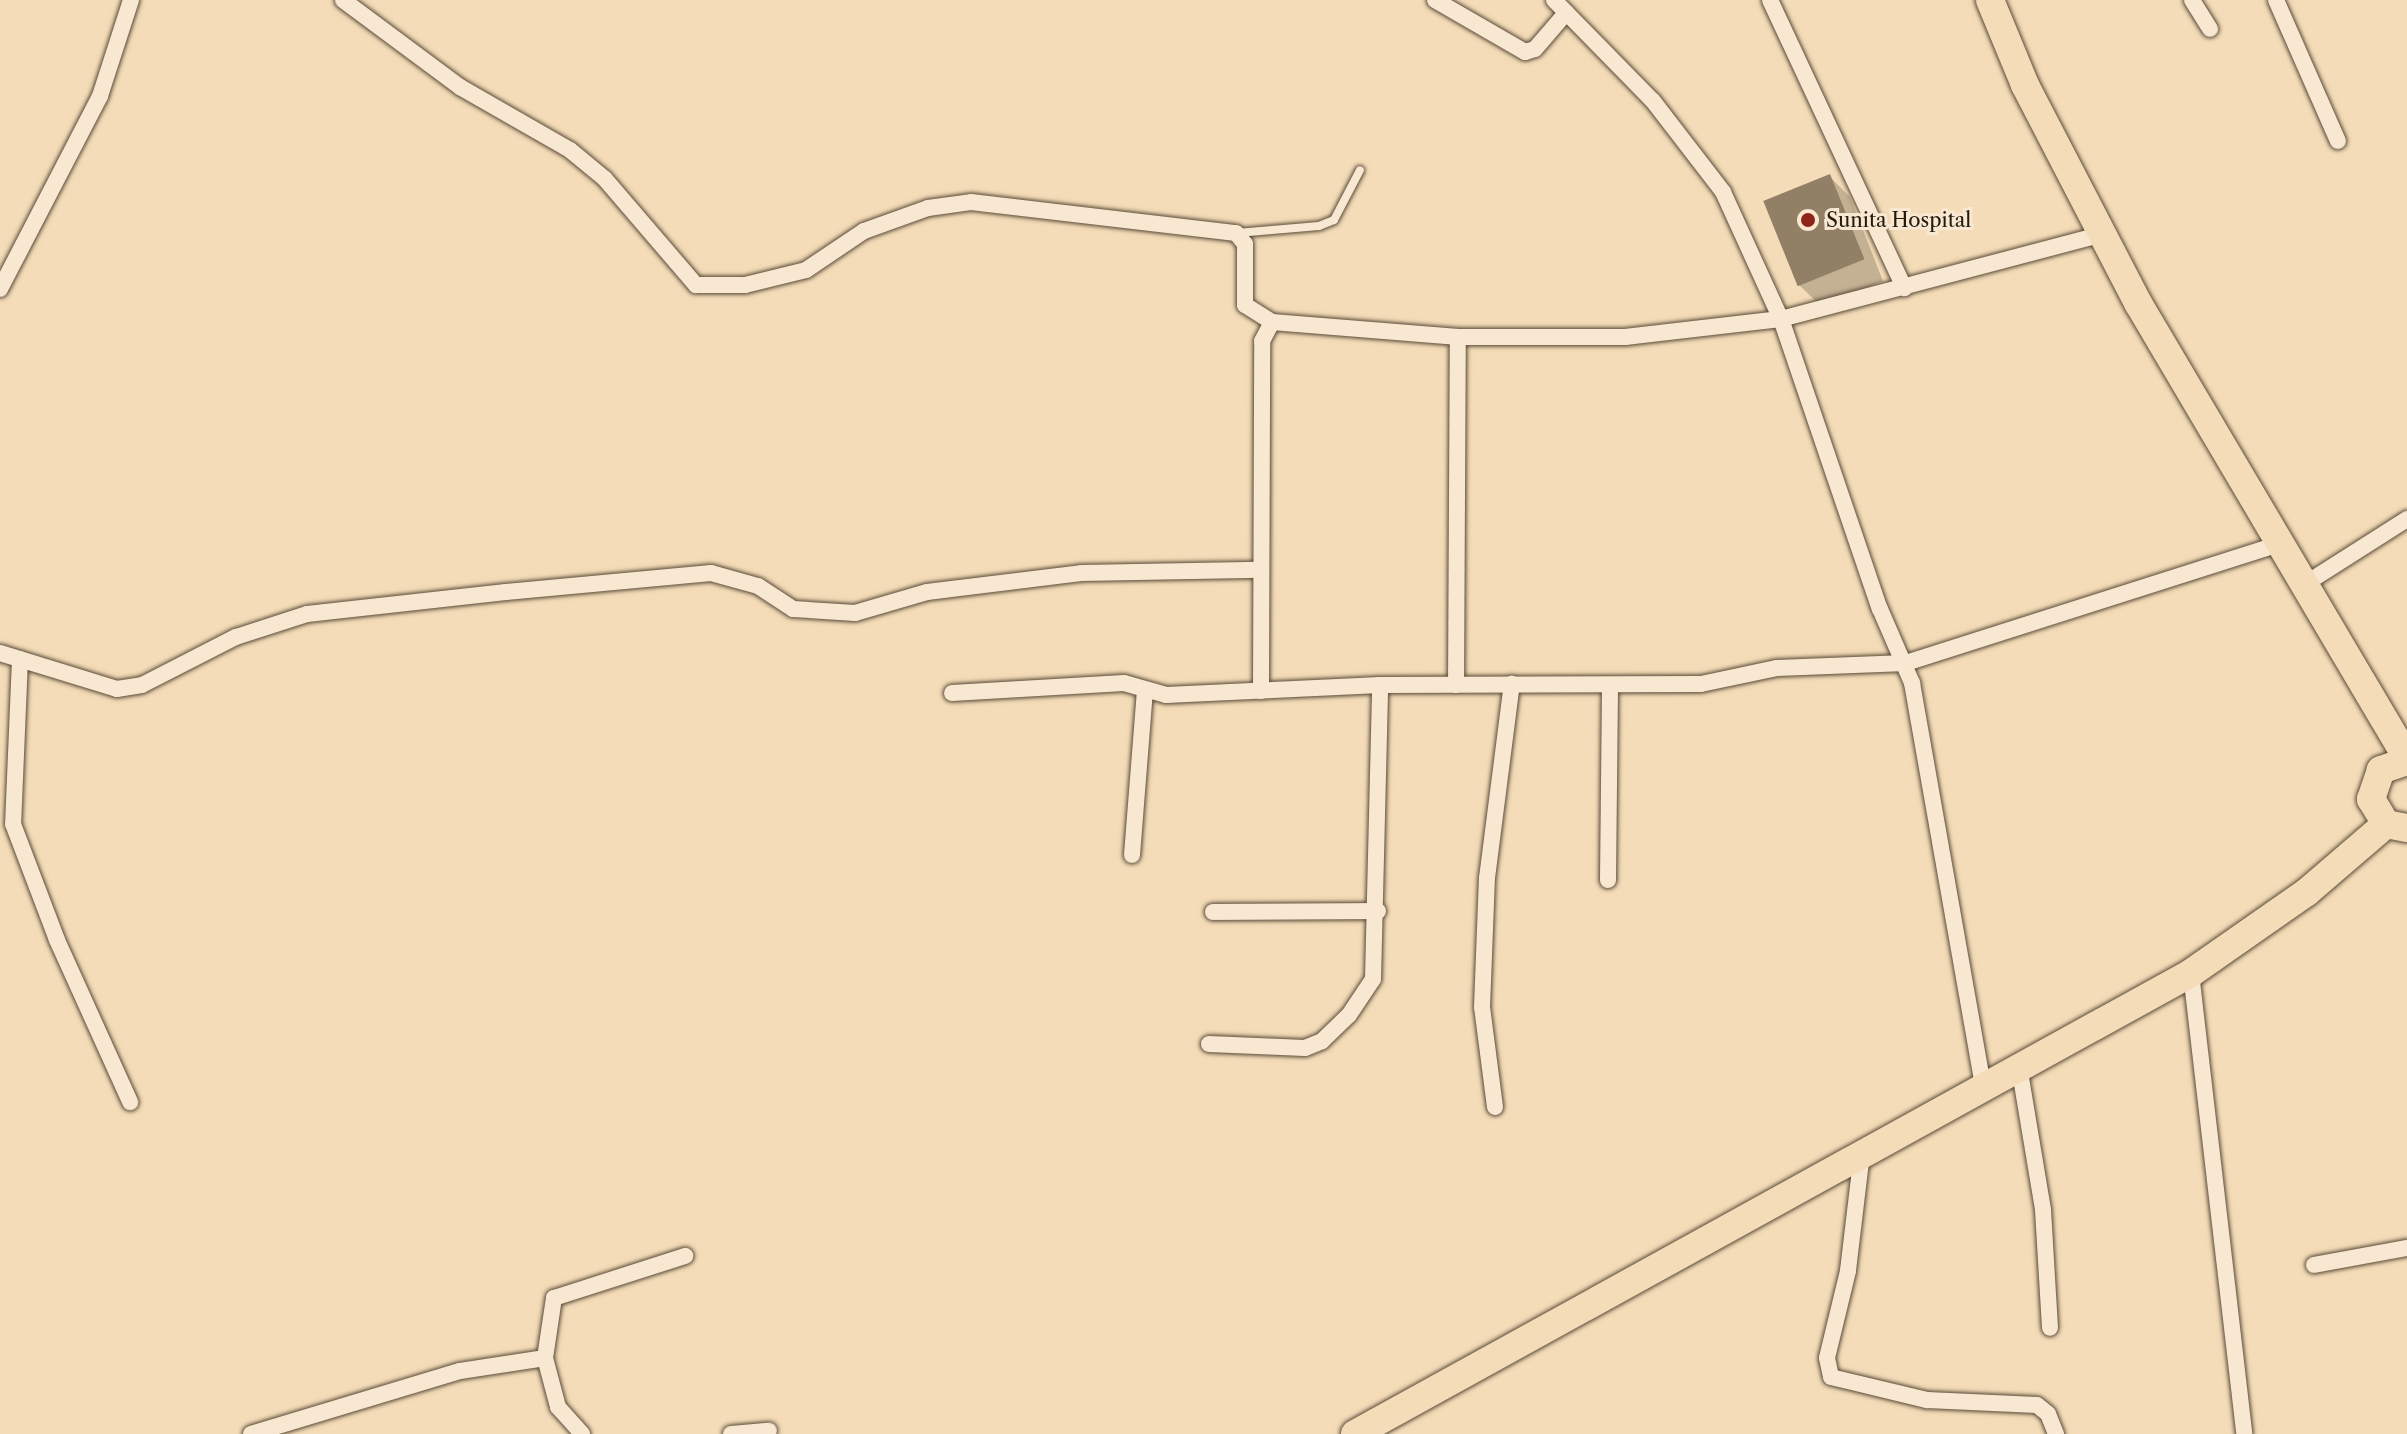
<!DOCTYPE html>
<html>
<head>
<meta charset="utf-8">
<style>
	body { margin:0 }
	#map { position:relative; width:2407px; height:1434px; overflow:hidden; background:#f5dcb8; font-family:"Libre Caslon Text",serif }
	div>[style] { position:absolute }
	.shadow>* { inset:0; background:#0003 }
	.building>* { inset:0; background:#917f66; transform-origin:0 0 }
	.roads { filter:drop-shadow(0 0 2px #584b38) drop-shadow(0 0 2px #584b38) }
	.service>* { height:8px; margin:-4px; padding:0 4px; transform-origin:4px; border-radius:4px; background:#f8e8d1 }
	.minor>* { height:16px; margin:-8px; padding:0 8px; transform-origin:8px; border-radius:8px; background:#f8e8d1 }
	.trunk>* { height:28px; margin:-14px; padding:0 14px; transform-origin:14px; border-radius:14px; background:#f5dcb8 }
	.dots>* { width:22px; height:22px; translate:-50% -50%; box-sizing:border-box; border:4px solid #f8e8d1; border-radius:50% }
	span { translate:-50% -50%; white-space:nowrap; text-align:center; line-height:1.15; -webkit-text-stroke:6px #f8e8d1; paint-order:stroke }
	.poi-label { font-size:20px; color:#241b0e }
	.left { translate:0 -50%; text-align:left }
</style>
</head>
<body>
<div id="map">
	<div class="shadow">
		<div style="clip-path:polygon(1829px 176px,1850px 197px,1883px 281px,1821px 306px,1800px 286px)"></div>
	</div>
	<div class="building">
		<div style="left:1830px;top:174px;width:92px;height:72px;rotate:68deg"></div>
	</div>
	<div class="roads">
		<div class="service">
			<div style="left:1237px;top:233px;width:82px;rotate:-4.9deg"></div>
			<div style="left:1319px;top:226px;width:16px;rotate:-22deg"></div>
			<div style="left:1334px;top:220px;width:56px;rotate:-62.5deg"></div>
		</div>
		<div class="minor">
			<div style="left:343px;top:0;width:146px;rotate:36.6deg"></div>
			<div style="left:460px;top:87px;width:127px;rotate:29.8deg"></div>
			<div style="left:570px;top:150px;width:45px;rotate:39.6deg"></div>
			<div style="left:605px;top:179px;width:140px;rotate:49.4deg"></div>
			<div style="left:696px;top:285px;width:49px"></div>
			<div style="left:745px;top:285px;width:63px;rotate:-13.8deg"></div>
			<div style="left:806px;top:270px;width:70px;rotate:-33.9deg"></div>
			<div style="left:864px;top:231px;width:68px;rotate:-19.8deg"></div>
			<div style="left:928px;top:208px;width:43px;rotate:-7.9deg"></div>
			<div style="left:971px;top:202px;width:267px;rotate:6.7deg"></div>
			<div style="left:1236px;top:233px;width:14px;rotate:51deg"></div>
			<div style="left:1245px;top:244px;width:61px;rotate:90deg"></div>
			<div style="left:1245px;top:305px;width:32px;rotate:32deg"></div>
			<div style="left:1435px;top:0;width:104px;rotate:30deg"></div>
			<div style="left:1525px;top:52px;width:10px;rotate:-17deg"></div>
			<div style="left:1535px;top:49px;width:48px;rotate:-49.3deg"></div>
			<div style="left:1554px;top:0;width:141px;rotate:45.6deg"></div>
			<div style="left:1653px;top:101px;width:115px;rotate:52.4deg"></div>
			<div style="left:1723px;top:192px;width:140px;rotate:65.5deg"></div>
			<div style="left:1781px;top:319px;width:306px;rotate:71.2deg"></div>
			<div style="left:1880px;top:609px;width:81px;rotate:66.6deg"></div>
			<div style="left:1912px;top:683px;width:409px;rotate:80deg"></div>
			<div style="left:1770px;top:0;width:318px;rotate:65deg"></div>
			<div style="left:2192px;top:0;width:34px;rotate:58deg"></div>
			<div style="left:2276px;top:0;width:154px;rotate:66.3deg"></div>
			<div style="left:0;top:289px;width:217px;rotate:-62.6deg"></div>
			<div style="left:100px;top:96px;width:101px;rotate:-72.1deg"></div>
			<div style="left:2305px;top:584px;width:121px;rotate:-32.5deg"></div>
			<div style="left:0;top:653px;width:122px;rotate:17.1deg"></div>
			<div style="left:117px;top:689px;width:25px;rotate:-9deg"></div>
			<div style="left:142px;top:685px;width:106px;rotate:-27.1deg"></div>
			<div style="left:236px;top:637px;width:75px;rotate:-17.9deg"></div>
			<div style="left:307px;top:614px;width:200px;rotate:-6.3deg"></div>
			<div style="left:506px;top:592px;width:206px;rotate:-5.3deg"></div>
			<div style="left:711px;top:573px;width:49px;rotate:15.5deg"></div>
			<div style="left:758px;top:586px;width:42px;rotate:33.3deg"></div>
			<div style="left:793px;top:609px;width:62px;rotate:3.7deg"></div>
			<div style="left:855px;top:613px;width:75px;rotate:-16.3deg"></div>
			<div style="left:927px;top:592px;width:155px;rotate:-7deg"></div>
			<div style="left:1081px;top:573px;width:180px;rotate:-1deg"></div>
			<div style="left:20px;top:659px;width:165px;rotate:92.4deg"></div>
			<div style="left:13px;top:824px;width:124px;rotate:69.2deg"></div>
			<div style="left:57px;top:940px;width:178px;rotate:65.7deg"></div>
			<div style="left:1456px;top:685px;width:348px;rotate:-89.7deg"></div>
			<div style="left:1261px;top:691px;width:350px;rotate:-89.8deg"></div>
			<div style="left:1262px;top:341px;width:21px;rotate:-62deg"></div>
			<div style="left:1272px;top:322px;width:187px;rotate:4.6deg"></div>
			<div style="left:1458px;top:337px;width:167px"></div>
			<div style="left:1625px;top:337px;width:157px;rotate:-6.6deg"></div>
			<div style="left:1781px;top:319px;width:332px;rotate:-14.8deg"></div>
			<div style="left:952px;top:693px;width:172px;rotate:-3.3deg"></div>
			<div style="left:1124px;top:683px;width:44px;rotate:15.9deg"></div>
			<div style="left:1166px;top:695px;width:214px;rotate:-2.7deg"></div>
			<div style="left:1380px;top:685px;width:321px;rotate:-0.2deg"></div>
			<div style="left:1701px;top:684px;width:78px;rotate:-11.9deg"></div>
			<div style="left:1777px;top:668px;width:129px;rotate:-2.2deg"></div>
			<div style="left:1906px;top:663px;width:394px;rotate:-17.7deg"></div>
			<div style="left:1132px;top:855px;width:165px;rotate:-85.5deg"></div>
			<div style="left:1608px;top:880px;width:194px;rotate:-89.4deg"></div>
			<div style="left:1213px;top:912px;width:165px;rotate:-0.3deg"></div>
			<div style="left:2191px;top:973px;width:464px;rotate:83.4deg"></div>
			<div style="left:1209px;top:1044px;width:96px;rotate:2.4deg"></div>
			<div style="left:1305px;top:1048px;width:18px;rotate:-22deg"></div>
			<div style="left:1322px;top:1041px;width:37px;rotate:-44deg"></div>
			<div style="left:1349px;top:1015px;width:43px;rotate:-56.3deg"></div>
			<div style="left:1373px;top:979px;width:294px;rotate:-88.6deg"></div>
			<div style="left:2019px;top:1066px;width:146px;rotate:80.5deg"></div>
			<div style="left:2043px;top:1210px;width:118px;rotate:86.6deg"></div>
			<div style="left:1495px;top:1107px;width:101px;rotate:-97.4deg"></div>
			<div style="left:1482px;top:1007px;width:129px;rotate:-87.8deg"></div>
			<div style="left:1487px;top:878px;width:196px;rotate:-82.7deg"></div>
			<div style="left:1862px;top:1153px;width:119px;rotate:96.8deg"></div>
			<div style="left:1848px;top:1271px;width:89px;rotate:103.6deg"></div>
			<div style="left:1827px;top:1358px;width:19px;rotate:78deg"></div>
			<div style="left:1831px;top:1377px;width:99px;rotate:13.5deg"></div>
			<div style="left:1927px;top:1400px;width:110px;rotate:2.6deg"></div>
			<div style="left:2037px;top:1405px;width:14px;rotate:39deg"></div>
			<div style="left:2048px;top:1414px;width:22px;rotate:68deg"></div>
			<div style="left:2314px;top:1265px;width:95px;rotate:-10.4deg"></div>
			<div style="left:545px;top:1358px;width:51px;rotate:75.1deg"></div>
			<div style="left:558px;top:1407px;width:36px;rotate:48deg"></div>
			<div style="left:251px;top:1434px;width:218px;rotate:-16.8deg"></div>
			<div style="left:460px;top:1371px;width:86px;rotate:-8.7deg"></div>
			<div style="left:545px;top:1358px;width:61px;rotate:-81.5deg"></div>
			<div style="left:554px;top:1298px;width:138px;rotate:-17.8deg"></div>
			<div style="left:731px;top:1434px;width:38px;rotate:-5deg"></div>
		</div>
		<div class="trunk">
			<div style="left:1990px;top:0;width:92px;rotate:67.6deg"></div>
			<div style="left:2025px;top:85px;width:246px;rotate:62.6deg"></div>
			<div style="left:2138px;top:303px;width:529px;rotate:59.41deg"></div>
			<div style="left:2407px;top:761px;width:28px;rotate:161deg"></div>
			<div style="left:2381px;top:770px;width:31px;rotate:109deg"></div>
			<div style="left:2371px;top:799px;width:29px;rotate:59deg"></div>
			<div style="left:2386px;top:824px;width:21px;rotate:11deg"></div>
			<div style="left:1355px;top:1434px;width:955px;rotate:-28.87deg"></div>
			<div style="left:2191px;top:973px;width:141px;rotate:-34.9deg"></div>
			<div style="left:2307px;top:892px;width:104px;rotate:-40.7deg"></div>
		</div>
	</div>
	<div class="dots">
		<div style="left:1808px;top:220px;background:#8f2418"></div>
	</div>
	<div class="poi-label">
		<span class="left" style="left:1826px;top:220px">Sunita Hospital</span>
	</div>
</div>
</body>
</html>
